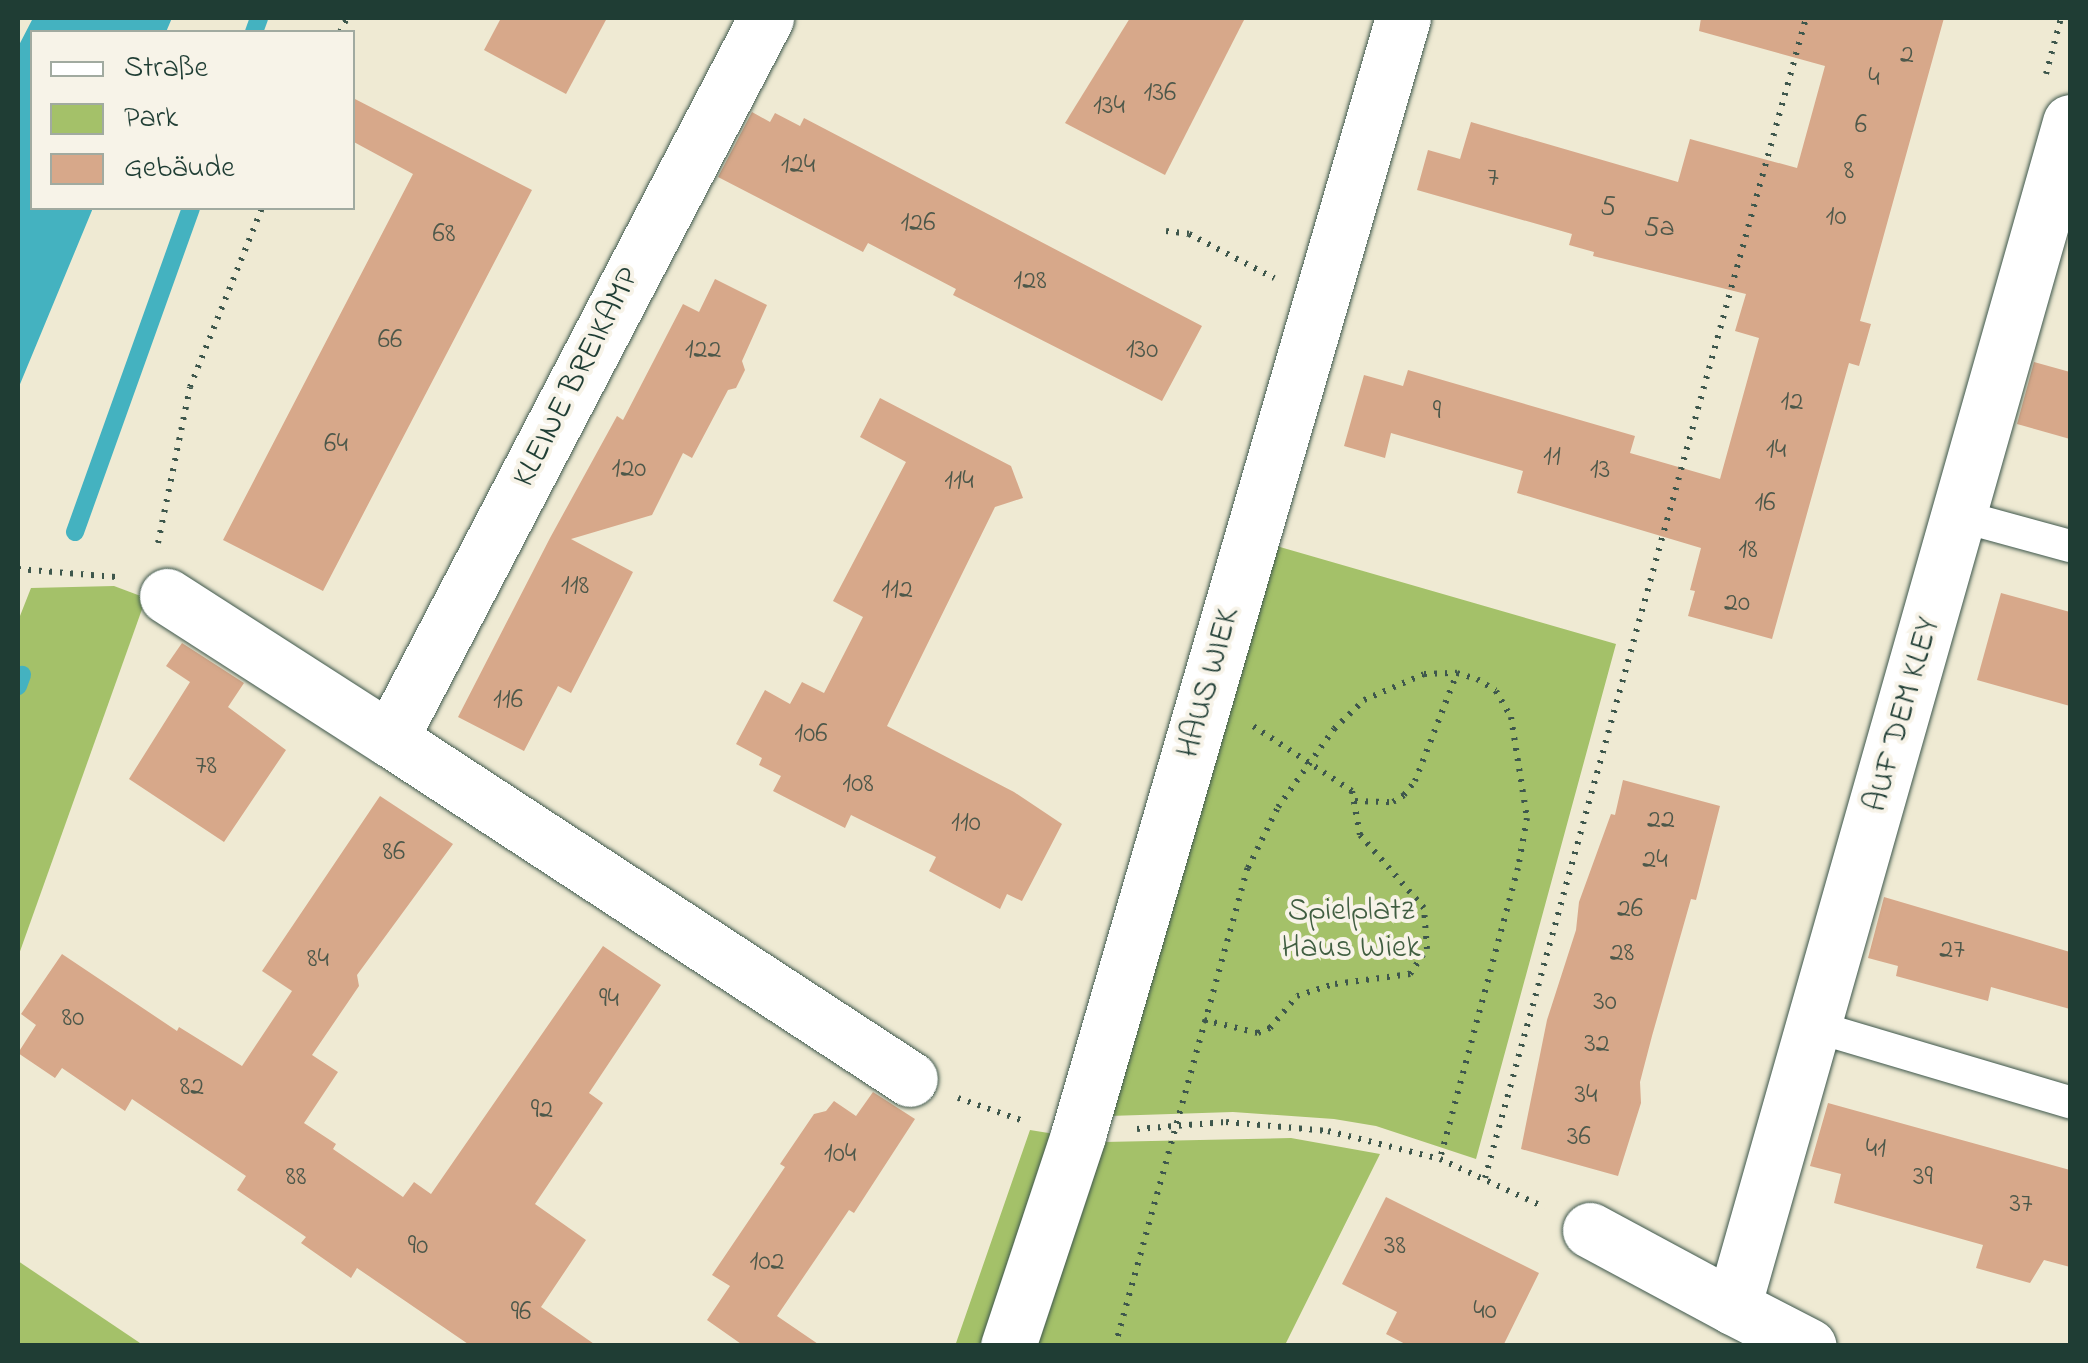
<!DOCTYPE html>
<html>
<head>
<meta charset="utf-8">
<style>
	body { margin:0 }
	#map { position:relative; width:2088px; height:1363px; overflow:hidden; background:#efead3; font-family:"Indie Flower",sans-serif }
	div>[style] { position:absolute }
	.green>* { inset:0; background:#a4c169 }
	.water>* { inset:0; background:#44b2c0 }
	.stream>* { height:18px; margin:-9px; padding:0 9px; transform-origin:9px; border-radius:9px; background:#44b2c0 }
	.building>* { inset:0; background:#d7a88a }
	.path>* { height:6px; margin-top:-3px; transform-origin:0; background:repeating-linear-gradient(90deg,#3e574c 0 2.5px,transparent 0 10.5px) }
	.roads { filter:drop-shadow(0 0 2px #3e574c) drop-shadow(0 0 2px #3e574c) }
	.lane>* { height:32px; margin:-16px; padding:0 16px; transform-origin:16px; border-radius:16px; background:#fff }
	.street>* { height:55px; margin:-27.5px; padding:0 27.5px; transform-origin:27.5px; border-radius:27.5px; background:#fff }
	span { translate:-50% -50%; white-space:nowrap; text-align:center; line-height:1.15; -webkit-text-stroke:8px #f7f3e8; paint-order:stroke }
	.number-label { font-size:28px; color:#4d584a }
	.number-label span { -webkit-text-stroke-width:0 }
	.street-label { font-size:32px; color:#1f3d34 }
	.park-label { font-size:32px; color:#405e41 }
	.frame { position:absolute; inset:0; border:20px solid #1f3d34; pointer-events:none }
	.legend { position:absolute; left:30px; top:30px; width:325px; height:180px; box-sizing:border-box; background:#f7f3e8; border:2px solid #a1aaa0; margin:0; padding:12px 18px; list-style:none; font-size:30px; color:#1f3d34 }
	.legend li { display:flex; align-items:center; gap:20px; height:50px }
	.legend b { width:50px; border:2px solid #a1aaa0 }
</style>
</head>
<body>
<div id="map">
	<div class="green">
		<div style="clip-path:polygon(1273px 545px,1616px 644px,1476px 1159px,1376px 1126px,1334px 1119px,1233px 1112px,1109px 1116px)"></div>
		<div style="clip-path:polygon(114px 586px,146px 598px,18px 957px,18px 621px,31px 588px)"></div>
		<div style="clip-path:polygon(1030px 1130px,1104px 1142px,1291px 1138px,1380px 1154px,1285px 1345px,955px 1346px)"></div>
		<div style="clip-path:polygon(18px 1261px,143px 1345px,18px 1345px)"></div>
	</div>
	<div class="water">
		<div style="clip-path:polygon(33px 18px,172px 18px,166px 32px,32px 32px,32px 208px,93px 208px,18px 389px,18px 47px)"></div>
	</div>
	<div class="stream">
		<div style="left:254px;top:32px;width:15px;rotate:-70deg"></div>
		<div style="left:75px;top:532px;width:344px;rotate:-70.3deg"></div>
		<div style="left:18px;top:686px;width:12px;rotate:-70deg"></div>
	</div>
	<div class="building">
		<div style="clip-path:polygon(501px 18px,607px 18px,566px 94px,484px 50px)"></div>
		<div style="clip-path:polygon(1130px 18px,1245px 18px,1165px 175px,1065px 123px)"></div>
		<div style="clip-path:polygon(1701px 18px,1944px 18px,1860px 321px,1871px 324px,1859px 366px,1849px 363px,1772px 639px,1688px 616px,1695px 591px,1690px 590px,1701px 548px,1517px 493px,1523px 471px,1391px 433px,1385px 458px,1344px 446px,1364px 375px,1403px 386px,1408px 370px,1635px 436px,1630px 453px,1720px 479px,1759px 338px,1735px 331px,1746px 294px,1593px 256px,1594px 252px,1569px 245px,1572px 234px,1417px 190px,1428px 150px,1460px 159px,1471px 122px,1678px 182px,1690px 139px,1797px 168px,1825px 66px,1699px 31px)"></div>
		<div style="clip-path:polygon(353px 98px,532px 190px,323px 591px,223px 540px,413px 174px,352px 141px)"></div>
		<div style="clip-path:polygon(752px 112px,770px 122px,775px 113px,800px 126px,804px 118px,1202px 326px,1162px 401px,953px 295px,956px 289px,868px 243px,863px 252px,718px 177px)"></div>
		<div style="clip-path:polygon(715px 279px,767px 305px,742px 361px,745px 370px,736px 388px,728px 390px,692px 458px,683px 453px,652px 515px,571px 539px,633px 572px,571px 693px,558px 686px,524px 751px,458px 717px,550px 538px,617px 416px,623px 420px,683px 304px,699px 312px)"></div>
		<div style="clip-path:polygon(2034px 362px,2070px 372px,2070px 439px,2017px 424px)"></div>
		<div style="clip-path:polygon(880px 398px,1011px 466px,1023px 498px,995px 507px,887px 726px,1014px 792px,1062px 824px,1022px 901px,1007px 894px,1000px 909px,929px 871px,936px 857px,851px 815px,845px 828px,773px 791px,781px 776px,759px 765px,762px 758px,736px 744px,765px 690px,790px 704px,802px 682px,824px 693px,863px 617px,833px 601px,906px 462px,860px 437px)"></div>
		<div style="clip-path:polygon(2001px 593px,2070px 612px,2070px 706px,1977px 680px)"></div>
		<div style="clip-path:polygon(182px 643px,244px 683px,228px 707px,286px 750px,224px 842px,129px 779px,190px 682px,166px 666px)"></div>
		<div style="clip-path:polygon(1623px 780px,1720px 806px,1696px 900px,1691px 899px,1652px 1036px,1640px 1082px,1641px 1103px,1618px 1176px,1521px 1149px,1547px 1020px,1576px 930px,1579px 902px,1611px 814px,1615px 815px)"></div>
		<div style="clip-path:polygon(380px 796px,453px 844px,357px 975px,359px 986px,312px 1055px,338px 1072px,304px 1123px,336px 1144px,333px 1149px,403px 1197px,414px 1182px,431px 1194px,603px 946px,661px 985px,589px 1093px,603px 1103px,535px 1204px,586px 1240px,541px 1307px,597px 1346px,471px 1346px,357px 1268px,351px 1278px,301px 1243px,306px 1237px,237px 1190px,246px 1176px,132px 1099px,125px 1111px,62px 1068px,55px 1078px,18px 1053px,36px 1025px,21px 1014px,62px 954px,177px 1031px,179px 1027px,242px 1066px,292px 991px,262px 971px)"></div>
		<div style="clip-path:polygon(1884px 897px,2070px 952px,2070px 1009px,1991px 987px,1988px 1001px,1896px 976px,1898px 966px,1868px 958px)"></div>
		<div style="clip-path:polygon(873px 1092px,915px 1119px,854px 1213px,849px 1210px,777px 1316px,821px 1346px,744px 1346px,707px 1320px,730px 1286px,712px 1275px,785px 1167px,780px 1164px,814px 1114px,826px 1111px,834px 1101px,856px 1116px)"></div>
		<div style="clip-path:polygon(1828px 1103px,2070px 1170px,2070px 1267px,2044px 1260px,2030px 1283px,1976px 1268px,1983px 1245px,1834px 1203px,1841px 1174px,1810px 1166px)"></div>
		<div style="clip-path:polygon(1386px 1197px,1539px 1273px,1503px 1346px,1409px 1346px,1386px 1334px,1397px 1312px,1342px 1284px)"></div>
	</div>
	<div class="path">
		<div style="left:340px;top:32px;width:16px;rotate:-63deg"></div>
		<div style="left:2046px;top:74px;width:58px;rotate:-75deg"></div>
		<div style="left:1166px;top:231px;width:23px;rotate:7deg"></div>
		<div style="left:1189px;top:234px;width:96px;rotate:27.4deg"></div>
		<div style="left:158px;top:543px;width:159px;rotate:-78.4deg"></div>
		<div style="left:190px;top:387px;width:193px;rotate:-68.1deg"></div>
		<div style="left:18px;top:569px;width:98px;rotate:4.7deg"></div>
		<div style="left:1355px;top:801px;width:38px;rotate:2deg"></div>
		<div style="left:1393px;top:802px;width:13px;rotate:-32deg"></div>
		<div style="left:1404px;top:795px;width:18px;rotate:-52deg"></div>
		<div style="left:1415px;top:781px;width:116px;rotate:-68.7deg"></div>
		<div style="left:1204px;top:1020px;width:56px;rotate:13.5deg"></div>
		<div style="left:1258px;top:1033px;width:13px;rotate:-23deg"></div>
		<div style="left:1270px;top:1028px;width:42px;rotate:-49.8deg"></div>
		<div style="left:1297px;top:996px;width:40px;rotate:-18deg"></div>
		<div style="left:1335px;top:984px;width:76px;rotate:-7.6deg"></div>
		<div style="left:1410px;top:974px;width:30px;rotate:-56deg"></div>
		<div style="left:1427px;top:949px;width:41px;rotate:-94.2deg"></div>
		<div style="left:1424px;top:908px;width:97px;rotate:-131.2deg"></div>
		<div style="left:1360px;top:835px;width:45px;rotate:-100.3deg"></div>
		<div style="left:1352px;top:791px;width:118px;rotate:-146.7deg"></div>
		<div style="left:958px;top:1098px;width:72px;rotate:19.4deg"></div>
		<div style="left:1137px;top:1129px;width:89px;rotate:-4.5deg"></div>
		<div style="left:1226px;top:1122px;width:102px;rotate:5deg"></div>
		<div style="left:1328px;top:1131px;width:115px;rotate:14deg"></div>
		<div style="left:1440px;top:1159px;width:115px;rotate:24.8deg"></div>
		<div style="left:1485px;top:1178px;width:1204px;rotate:-74.53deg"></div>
		<div style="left:1115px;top:1346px;width:496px;rotate:-74.5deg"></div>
		<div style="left:1248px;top:868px;width:68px;rotate:-63.8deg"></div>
		<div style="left:1278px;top:807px;width:96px;rotate:-54.3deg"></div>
		<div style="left:1334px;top:729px;width:42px;rotate:-44deg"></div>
		<div style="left:1364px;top:700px;width:65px;rotate:-23.4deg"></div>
		<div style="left:1424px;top:674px;width:33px;rotate:-2deg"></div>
		<div style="left:1457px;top:673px;width:21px;rotate:17deg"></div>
		<div style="left:1477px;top:679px;width:22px;rotate:32deg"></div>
		<div style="left:1496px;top:691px;width:30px;rotate:60deg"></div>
		<div style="left:1511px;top:717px;width:102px;rotate:81deg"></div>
		<div style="left:1527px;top:818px;width:51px;rotate:100.2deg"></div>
		<div style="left:1518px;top:868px;width:301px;rotate:105deg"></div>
	</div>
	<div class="roads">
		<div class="lane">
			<div style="left:1960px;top:516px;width:114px;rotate:15.3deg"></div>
			<div style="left:1816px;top:1027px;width:265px;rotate:16.5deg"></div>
		</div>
		<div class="street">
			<div style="left:766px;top:18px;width:813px;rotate:117.54deg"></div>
			<div style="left:390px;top:739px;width:621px;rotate:33.18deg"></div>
			<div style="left:167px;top:596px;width:265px;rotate:32.7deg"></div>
			<div style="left:1590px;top:1230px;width:162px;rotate:28.3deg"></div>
			<div style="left:1733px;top:1307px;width:1232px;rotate:-74.12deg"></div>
			<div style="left:1733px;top:1307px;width:85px;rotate:27.2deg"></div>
			<div style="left:1008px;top:1346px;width:222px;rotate:-71.6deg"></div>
			<div style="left:1078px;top:1135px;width:1163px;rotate:-73.78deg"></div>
		</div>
	</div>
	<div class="number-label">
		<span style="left:1907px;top:56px">2</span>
		<span style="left:1874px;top:79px">4</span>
		<span style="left:1160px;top:94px">136</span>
		<span style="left:1109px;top:107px">134</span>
		<span style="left:1861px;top:126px">6</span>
		<span style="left:798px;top:166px">124</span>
		<span style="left:1849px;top:172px">8</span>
		<span style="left:1493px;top:179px">7</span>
		<span style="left:1608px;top:208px">5</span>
		<span style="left:1836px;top:218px">10</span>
		<span style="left:918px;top:224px">126</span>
		<span style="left:1659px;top:229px">5a</span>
		<span style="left:444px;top:235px">68</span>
		<span style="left:1030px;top:282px">128</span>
		<span style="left:390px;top:341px">66</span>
		<span style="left:703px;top:351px">122</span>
		<span style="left:1142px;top:351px">130</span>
		<span style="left:1792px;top:403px">12</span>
		<span style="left:1437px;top:412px">9</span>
		<span style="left:336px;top:445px">64</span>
		<span style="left:1776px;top:451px">14</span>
		<span style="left:1552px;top:458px">11</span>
		<span style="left:629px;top:470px">120</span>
		<span style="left:1600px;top:471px">13</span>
		<span style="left:959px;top:482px">114</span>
		<span style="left:1765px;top:504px">16</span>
		<span style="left:1748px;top:551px">18</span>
		<span style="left:575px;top:587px">118</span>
		<span style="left:897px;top:591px">112</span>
		<span style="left:1737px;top:604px">20</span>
		<span style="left:508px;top:701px">116</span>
		<span style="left:811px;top:735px">106</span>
		<span style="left:206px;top:767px">78</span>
		<span style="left:858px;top:785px">108</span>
		<span style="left:1661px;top:821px">22</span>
		<span style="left:966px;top:824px">110</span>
		<span style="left:394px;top:853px">86</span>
		<span style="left:1655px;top:861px">24</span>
		<span style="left:1630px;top:910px">26</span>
		<span style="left:1952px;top:951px">27</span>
		<span style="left:1622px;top:954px">28</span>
		<span style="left:318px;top:960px">84</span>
		<span style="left:609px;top:1000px">94</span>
		<span style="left:1605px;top:1003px">30</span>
		<span style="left:73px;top:1019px">80</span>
		<span style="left:1597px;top:1045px">32</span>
		<span style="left:192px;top:1088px">82</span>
		<span style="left:1586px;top:1096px">34</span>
		<span style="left:542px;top:1111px">92</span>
		<span style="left:1579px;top:1138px">36</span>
		<span style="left:1876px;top:1150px">41</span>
		<span style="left:840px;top:1155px">104</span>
		<span style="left:296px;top:1178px">88</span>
		<span style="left:1923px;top:1178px">39</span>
		<span style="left:2021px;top:1205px">37</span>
		<span style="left:418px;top:1247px">90</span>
		<span style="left:1395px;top:1247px">38</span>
		<span style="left:767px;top:1263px">102</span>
		<span style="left:1485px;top:1312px">40</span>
		<span style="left:521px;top:1313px">96</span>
	</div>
	<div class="street-label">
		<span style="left:578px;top:378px;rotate:-63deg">KLEINE BREIKAMP</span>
		<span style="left:1210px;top:683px;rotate:-74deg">HAUS WIEK</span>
		<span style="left:1904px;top:715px;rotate:-74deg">AUF DEM KLEY</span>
	</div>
	<div class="park-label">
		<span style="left:1351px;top:931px">Spielplatz<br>Haus Wiek</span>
	</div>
	<div class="frame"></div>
	<ul class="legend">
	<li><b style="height:12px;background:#fff"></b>Straße</li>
	<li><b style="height:28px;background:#a4c169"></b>Park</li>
	<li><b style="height:28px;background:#d7a88a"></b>Gebäude</li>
	</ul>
</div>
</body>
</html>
